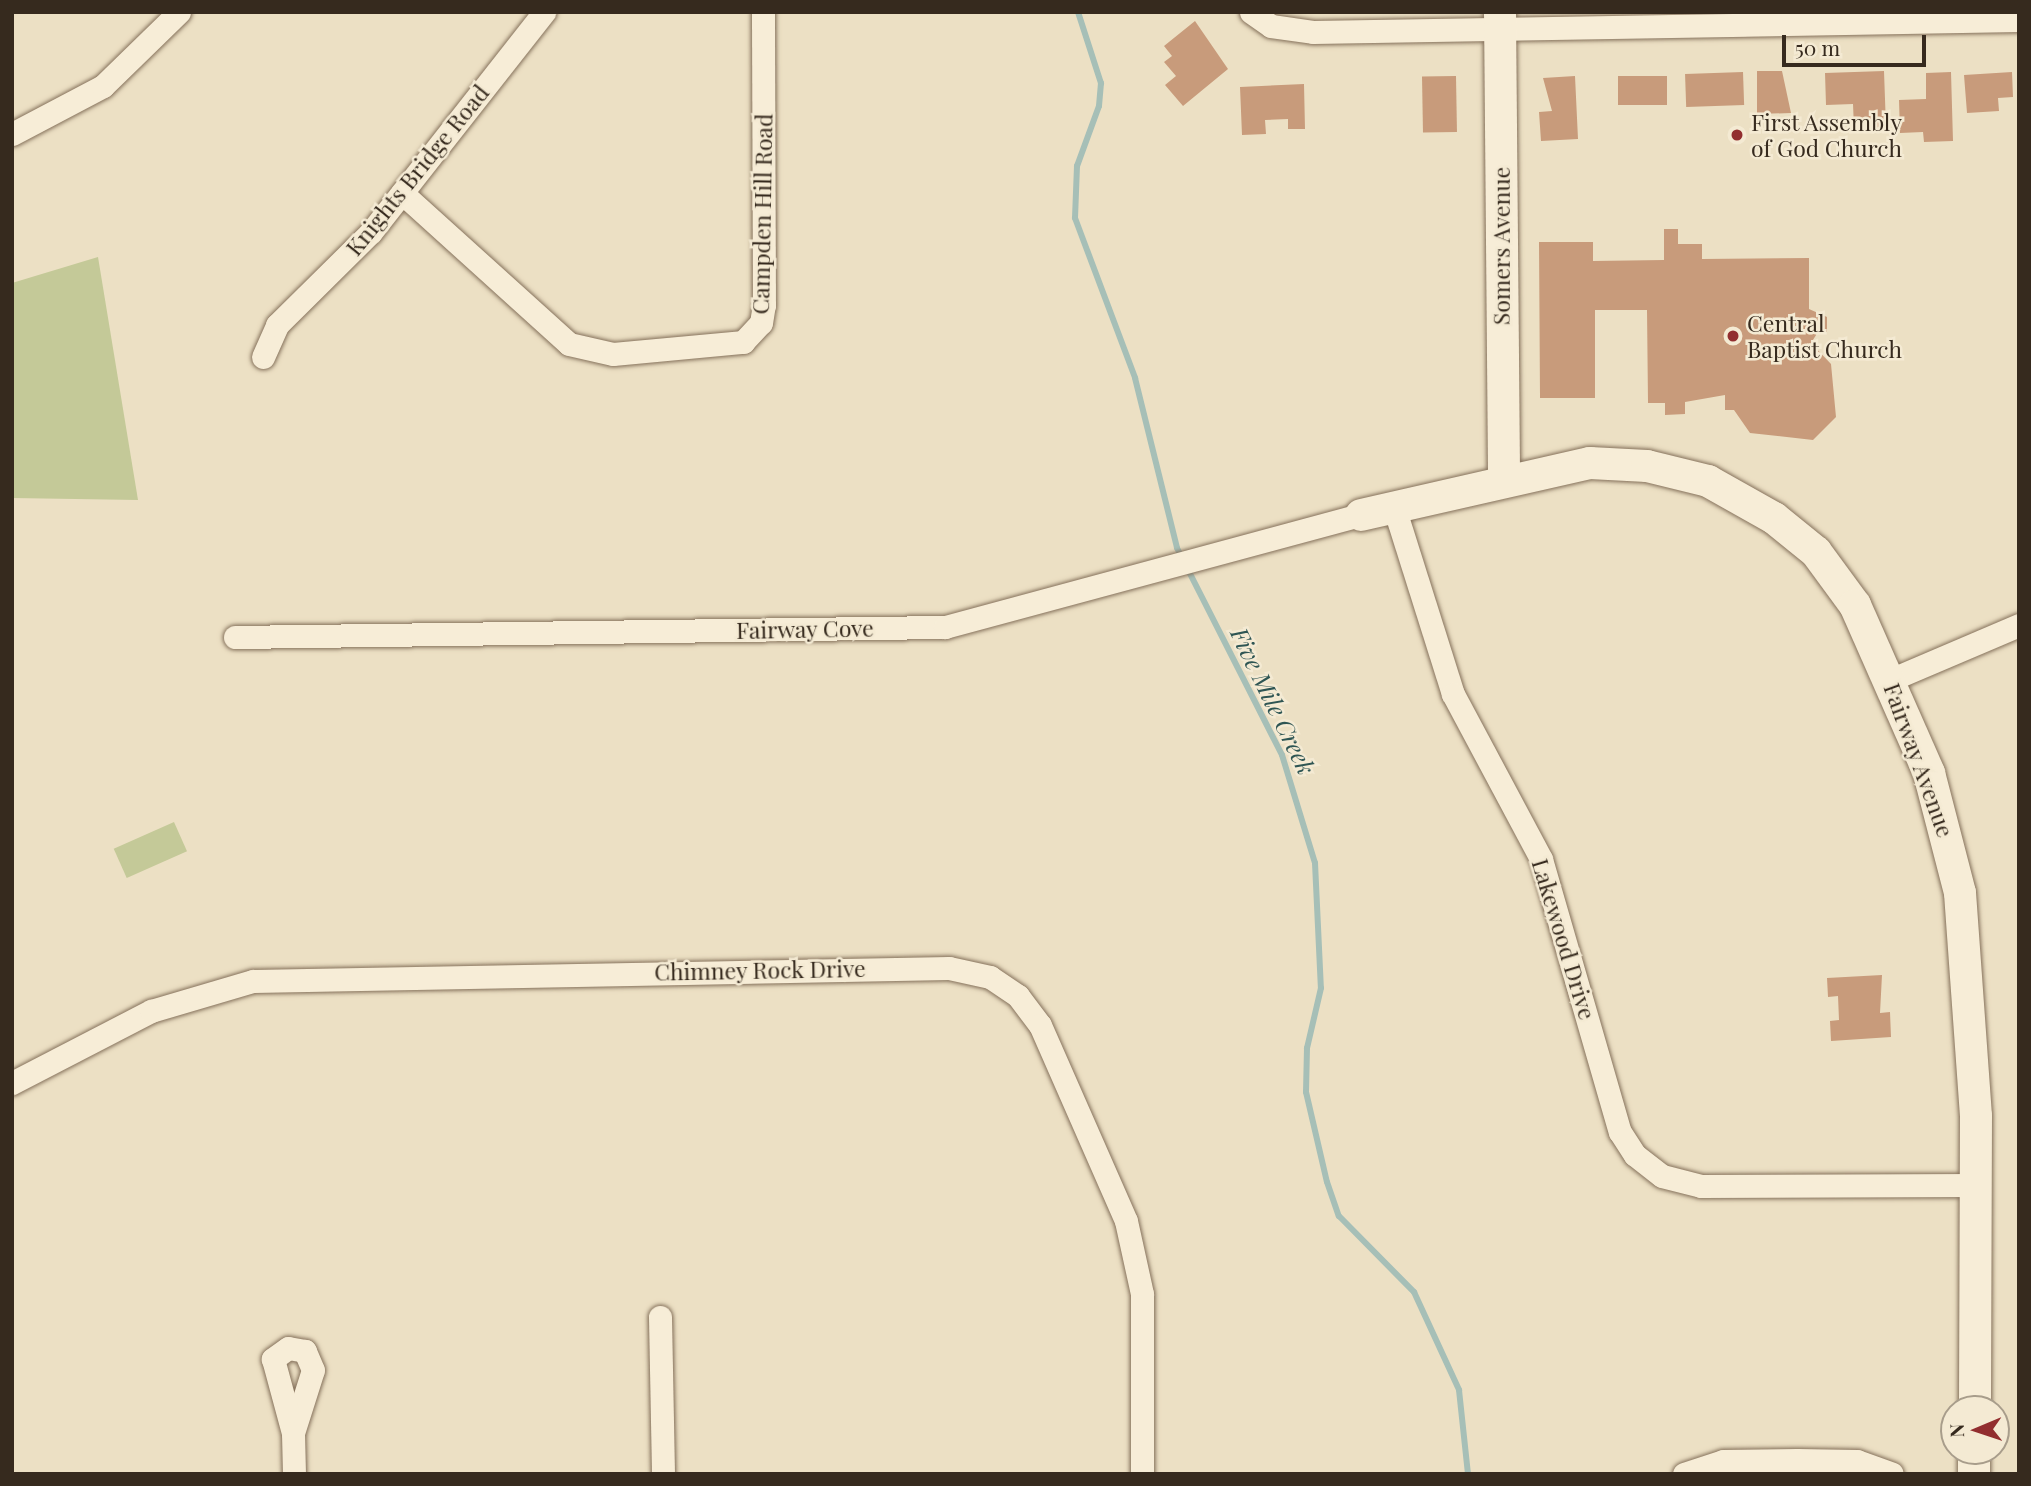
<!DOCTYPE html>
<html>
<head>
<meta charset="utf-8">
<style>
	body { margin:0 }
	#map { position:relative; width:2031px; height:1486px; overflow:hidden; background:#ece0c4; font-family:"Playfair Display",serif }
	div>[style] { position:absolute }
	.green>* { inset:0; background:#c4c998; transform-origin:0 0 }
	.stream>* { height:6px; margin:-3px; padding:0 3px; transform-origin:3px; border-radius:3px; background:#a6bfb7 }
	.building>* { inset:0; background:#c89b7b; transform-origin:0 0 }
	.roads { filter:drop-shadow(0 0 2px #85715b) drop-shadow(0 0 2px #85715b) }
	.street>* { height:23px; margin:-11.5px; padding:0 11.5px; transform-origin:11.5px; border-radius:11.5px; background:#f7edd7 }
	.secondary>* { height:32px; margin:-16px; padding:0 16px; transform-origin:16px; border-radius:16px; background:#f7edd7 }
	.dots>* { width:19px; height:19px; translate:-50% -50%; box-sizing:border-box; border:4px solid #f4ead3; border-radius:50% }
	span { translate:-50% -50%; white-space:nowrap; text-align:center; line-height:1.15; -webkit-text-stroke:5px #f4ead3; paint-order:stroke }
	.poi-label { font-size:23px; color:#362a1e }
	.left { translate:0 -50%; text-align:left }
	.street-label { font-size:23px; color:#362a1e }
	.water-label { font-size:24px; color:#2e5553; font-style:italic }
	.frame { position:absolute; inset:0; border:14px solid #362a1e; pointer-events:none }
	.north { position:absolute; left:1940px; top:1395px; width:70px; height:70px; box-sizing:border-box; background:#f4ead3; border:2px solid #a89d8b; border-radius:50%; rotate:268deg; font-size:19px; font-weight:700; line-height:28px; text-align:center; color:#362a1e }
	.north::after { content:''; display:block; margin:auto; width:24px; height:32px; background:#922e2f; clip-path:polygon(50% 0,100% 100%,50% 72%,0 100%) }
	.scale { position:absolute; left:1782px; top:35px; width:144px; height:32px; box-sizing:border-box; border:4px solid #362a1e; border-top:0; padding-left:9px; font-size:21px; line-height:24px; white-space:nowrap; color:#362a1e; -webkit-text-stroke:5px #f4ead3; paint-order:stroke }
</style>
</head>
<body>
<div id="map">
	<div class="green">
		<div style="clip-path:polygon(98px 257px,138px 500px,12px 498px,12px 283px)"></div>
		<div style="left:174px;top:822px;width:32px;height:66px;rotate:66deg"></div>
	</div>
	<div class="stream">
		<div style="left:1078px;top:12px;width:75px;rotate:72.1deg"></div>
		<div style="left:1101px;top:83px;width:23px;rotate:95deg"></div>
		<div style="left:1099px;top:106px;width:64px;rotate:110.1deg"></div>
		<div style="left:1077px;top:166px;width:52px;rotate:92.2deg"></div>
		<div style="left:1075px;top:218px;width:171px;rotate:69.4deg"></div>
		<div style="left:1135px;top:378px;width:175px;rotate:76.1deg"></div>
		<div style="left:1177px;top:548px;width:232px;rotate:63.1deg"></div>
		<div style="left:1282px;top:755px;width:113px;rotate:73deg"></div>
		<div style="left:1315px;top:863px;width:125px;rotate:87.3deg"></div>
		<div style="left:1321px;top:988px;width:62px;rotate:103.1deg"></div>
		<div style="left:1307px;top:1048px;width:44px;rotate:91.3deg"></div>
		<div style="left:1306px;top:1092px;width:92px;rotate:76.9deg"></div>
		<div style="left:1327px;top:1182px;width:36px;rotate:71deg"></div>
		<div style="left:1339px;top:1216px;width:107px;rotate:45.4deg"></div>
		<div style="left:1414px;top:1292px;width:108px;rotate:65.3deg"></div>
		<div style="left:1459px;top:1390px;width:84px;rotate:83.9deg"></div>
	</div>
	<div class="building">
		<div style="clip-path:polygon(1195px 21px,1228px 69px,1183px 106px,1165px 85px,1176px 76px,1164px 62px,1172px 56px,1164px 46px)"></div>
		<div style="clip-path:polygon(1757px 71px,1782px 71px,1791px 113px,1757px 114px)"></div>
		<div style="clip-path:polygon(1884px 71px,1886px 127px,1854px 128px,1853px 104px,1826px 105px,1825px 73px)"></div>
		<div style="left:1743px;top:72px;width:33px;height:58px;rotate:88deg"></div>
		<div style="clip-path:polygon(1951px 72px,1953px 141px,1924px 142px,1923px 132px,1900px 133px,1899px 100px,1926px 99px,1926px 73px)"></div>
		<div style="clip-path:polygon(2012px 72px,2013px 97px,1998px 98px,1999px 111px,1967px 113px,1964px 75px)"></div>
		<div style="left:1456px;top:76px;width:56px;height:34px;rotate:89deg"></div>
		<div style="clip-path:polygon(1575px 76px,1578px 139px,1541px 141px,1539px 112px,1552px 111px,1543px 78px)"></div>
		<div style="left:1667px;top:76px;width:29px;height:49px;rotate:90deg"></div>
		<div style="clip-path:polygon(1304px 84px,1305px 129px,1288px 129px,1288px 119px,1265px 120px,1266px 134px,1242px 135px,1240px 87px)"></div>
		<div style="clip-path:polygon(1664px 229px,1678px 229px,1678px 244px,1702px 244px,1702px 259px,1809px 258px,1809px 309px,1827px 317px,1827px 332px,1818px 332px,1811px 343px,1831px 364px,1836px 417px,1813px 440px,1750px 433px,1734px 410px,1725px 410px,1725px 395px,1685px 402px,1685px 414px,1665px 415px,1665px 403px,1648px 403px,1647px 310px,1595px 310px,1595px 398px,1540px 398px,1539px 242px,1593px 242px,1593px 261px,1664px 260px)"></div>
		<div style="clip-path:polygon(1882px 975px,1880px 1013px,1890px 1012px,1891px 1037px,1831px 1041px,1830px 1021px,1839px 1020px,1838px 996px,1828px 997px,1827px 978px)"></div>
	</div>
	<div class="roads">
		<div class="street">
			<div style="left:1251px;top:12px;width:24px;rotate:35deg"></div>
			<div style="left:1271px;top:26px;width:42px;rotate:8.1deg"></div>
			<div style="left:1313px;top:32px;width:706px;rotate:-0.97deg"></div>
			<div style="left:12px;top:134px;width:103px;rotate:-27.8deg"></div>
			<div style="left:103px;top:86px;width:106px;rotate:-44.2deg"></div>
			<div style="left:402px;top:193px;width:225px;rotate:42.1deg"></div>
			<div style="left:569px;top:344px;width:45px;rotate:12.8deg"></div>
			<div style="left:613px;top:354px;width:131px;rotate:-5.3deg"></div>
			<div style="left:743px;top:342px;width:26px;rotate:-47deg"></div>
			<div style="left:761px;top:323px;width:18px;rotate:-81deg"></div>
			<div style="left:764px;top:305px;width:293px;rotate:-90.2deg"></div>
			<div style="left:263px;top:357px;width:35px;rotate:-66deg"></div>
			<div style="left:277px;top:325px;width:132px;rotate:-44.7deg"></div>
			<div style="left:371px;top:232px;width:280px;rotate:-51.8deg"></div>
			<div style="left:1394px;top:507px;width:196px;rotate:72.5deg"></div>
			<div style="left:1453px;top:694px;width:187px;rotate:61.9deg"></div>
			<div style="left:1541px;top:859px;width:284px;rotate:73.9deg"></div>
			<div style="left:1620px;top:1132px;width:27px;rotate:57deg"></div>
			<div style="left:1635px;top:1155px;width:34px;rotate:38deg"></div>
			<div style="left:1662px;top:1176px;width:40px;rotate:14.4deg"></div>
			<div style="left:1701px;top:1186px;width:277px;rotate:-0.2deg"></div>
			<div style="left:235px;top:637px;width:710px;rotate:-0.81deg"></div>
			<div style="left:945px;top:627px;width:431px;rotate:-15.1deg"></div>
			<div style="left:1890px;top:680px;width:140px;rotate:-23.1deg"></div>
			<div style="left:12px;top:1083px;width:157px;rotate:-27.4deg"></div>
			<div style="left:151px;top:1011px;width:106px;rotate:-16.4deg"></div>
			<div style="left:253px;top:981px;width:696px;rotate:-1.07deg"></div>
			<div style="left:949px;top:968px;width:42px;rotate:12.4deg"></div>
			<div style="left:990px;top:977px;width:34px;rotate:34deg"></div>
			<div style="left:1018px;top:996px;width:36px;rotate:53deg"></div>
			<div style="left:1040px;top:1025px;width:214px;rotate:66.3deg"></div>
			<div style="left:1126px;top:1221px;width:75px;rotate:77.6deg"></div>
			<div style="left:1142px;top:1294px;width:180px;rotate:90deg"></div>
			<div style="left:660px;top:1317px;width:157px;rotate:88.9deg"></div>
			<div style="left:293px;top:1433px;width:66px;rotate:-72.4deg"></div>
			<div style="left:313px;top:1370px;width:21px;rotate:-113deg"></div>
			<div style="left:305px;top:1351px;width:17px;rotate:-170deg"></div>
			<div style="left:288px;top:1348px;width:19px;rotate:144deg"></div>
			<div style="left:273px;top:1359px;width:77px;rotate:74.9deg"></div>
			<div style="left:293px;top:1433px;width:41px;rotate:88.6deg"></div>
			<div style="left:1684px;top:1474px;width:41px;rotate:-18.4deg"></div>
			<div style="left:1723px;top:1461px;width:74px;rotate:-0.8deg"></div>
			<div style="left:1797px;top:1460px;width:60px;rotate:1deg"></div>
			<div style="left:1857px;top:1461px;width:37px;rotate:20deg"></div>
		</div>
		<div class="secondary">
			<div style="left:1500px;top:12px;width:467px;rotate:89.5deg"></div>
			<div style="left:1361px;top:515px;width:235px;rotate:-12.8deg"></div>
			<div style="left:1590px;top:463px;width:57px;rotate:3deg"></div>
			<div style="left:1647px;top:466px;width:63px;rotate:13.8deg"></div>
			<div style="left:1708px;top:481px;width:76px;rotate:29.3deg"></div>
			<div style="left:1774px;top:518px;width:54px;rotate:39deg"></div>
			<div style="left:1816px;top:552px;width:66px;rotate:53.7deg"></div>
			<div style="left:1855px;top:605px;width:184px;rotate:66.2deg"></div>
			<div style="left:1929px;top:773px;width:124px;rotate:75.5deg"></div>
			<div style="left:1960px;top:893px;width:224px;rotate:85.9deg"></div>
			<div style="left:1976px;top:1116px;width:293px;rotate:90.2deg"></div>
			<div style="left:1974px;top:1474px;width:23px;rotate:-90deg"></div>
		</div>
	</div>
	<div class="dots">
		<div style="left:1737px;top:135px;background:#922e2f"></div>
		<div style="left:1733px;top:336px;background:#922e2f"></div>
	</div>
	<div class="poi-label">
		<span class="left" style="left:1751px;top:135px">First Assembly<br>of God Church</span>
		<span class="left" style="left:1747px;top:336px">Central<br>Baptist Church</span>
	</div>
	<div class="street-label">
		<span style="left:417px;top:170px;rotate:-51deg">Knights Bridge Road</span>
		<span style="left:762px;top:214px;rotate:-89deg">Campden Hill Road</span>
		<span style="left:1501px;top:246px;rotate:-90deg">Somers Avenue</span>
		<span style="left:805px;top:629px;rotate:-1deg">Fairway Cove</span>
		<span style="left:1919px;top:760px;rotate:70deg">Fairway Avenue</span>
		<span style="left:1564px;top:939px;rotate:73deg">Lakewood Drive</span>
		<span style="left:760px;top:970px;rotate:-1deg">Chimney Rock Drive</span>
	</div>
	<div class="water-label">
		<span style="left:1273px;top:701px;rotate:64deg">Five Mile Creek</span>
	</div>
	<div class="frame"></div>
	<div class="north">N</div>
	<div class="scale">50 m</div>
</div>
</body>
</html>
